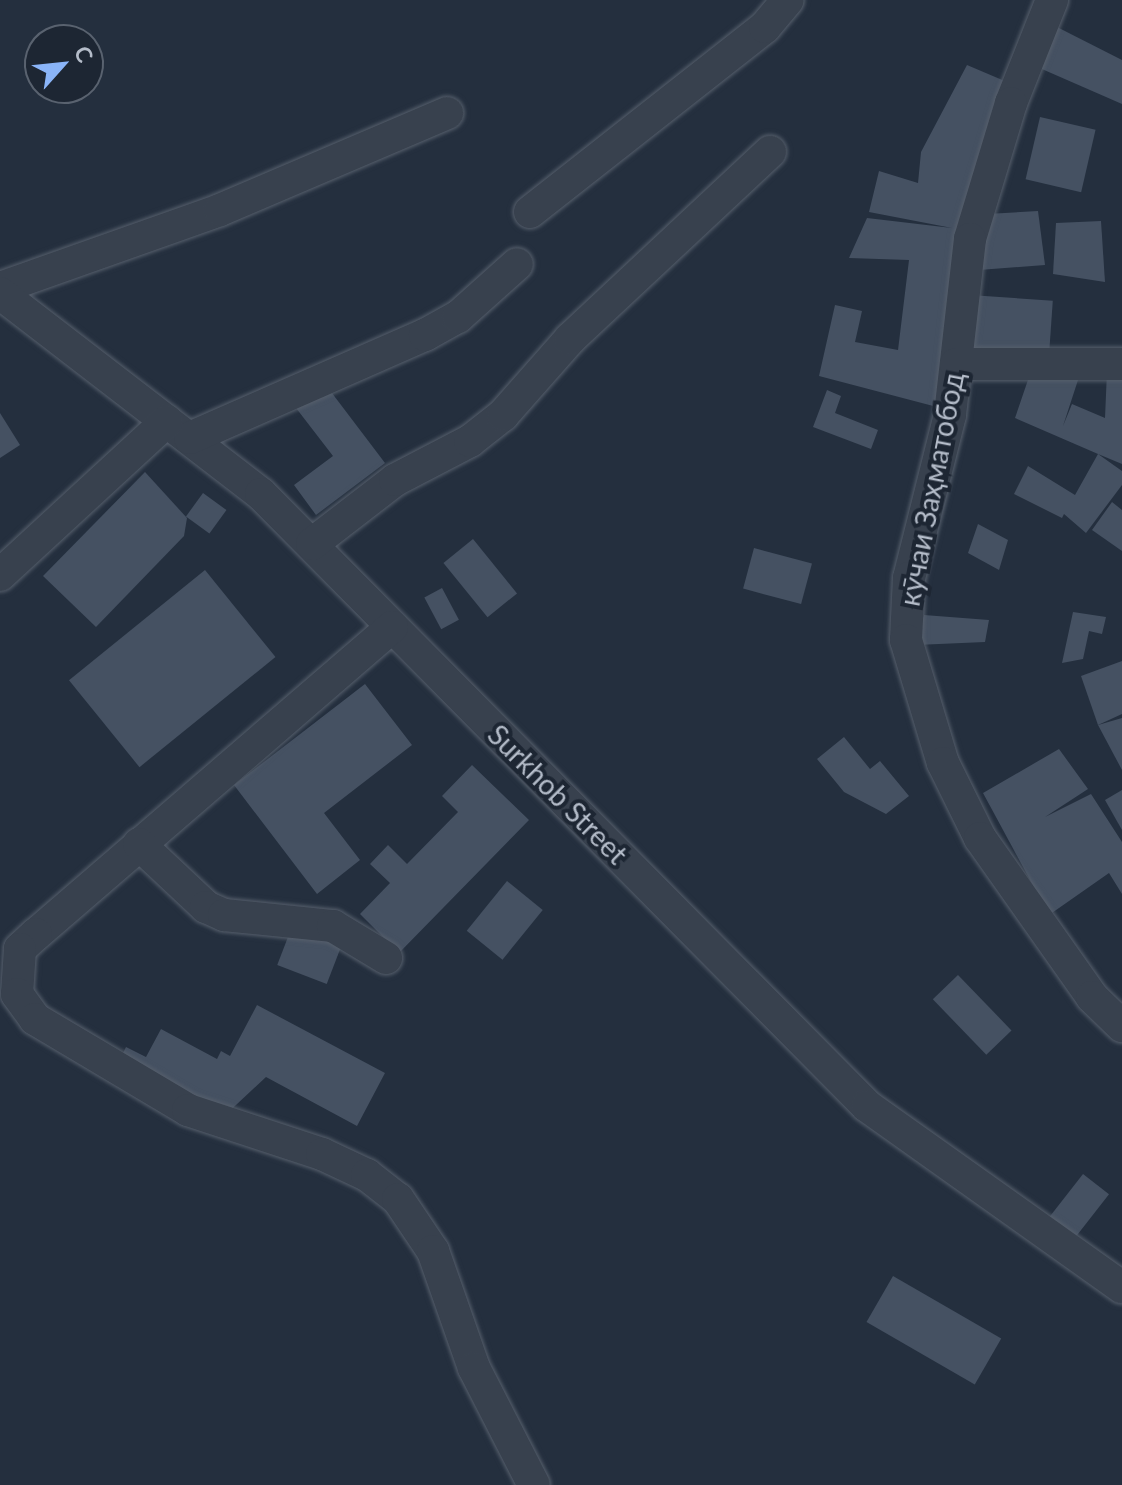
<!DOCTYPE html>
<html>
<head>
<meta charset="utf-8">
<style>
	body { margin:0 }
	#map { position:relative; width:1122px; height:1485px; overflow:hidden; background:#242f3e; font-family:Lato,sans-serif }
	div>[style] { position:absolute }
	.building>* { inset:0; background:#455162; transform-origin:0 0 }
	.roads { filter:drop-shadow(0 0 2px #565f6c) drop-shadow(0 0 2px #565f6c) }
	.minor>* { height:32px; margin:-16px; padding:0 16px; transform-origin:16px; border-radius:16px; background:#38414e }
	span { translate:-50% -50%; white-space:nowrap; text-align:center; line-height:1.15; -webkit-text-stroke:8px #1d2633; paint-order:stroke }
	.street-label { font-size:28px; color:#b4bcc9 }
	.north { position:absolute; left:24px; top:24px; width:80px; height:80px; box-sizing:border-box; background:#1d2633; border:2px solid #59626f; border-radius:50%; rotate:63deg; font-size:22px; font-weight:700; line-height:32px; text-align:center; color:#b4bcc9 }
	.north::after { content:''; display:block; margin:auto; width:28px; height:36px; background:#8ab4f8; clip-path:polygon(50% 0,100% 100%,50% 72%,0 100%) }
</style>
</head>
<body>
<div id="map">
	<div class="building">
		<div style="clip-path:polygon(1055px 26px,1122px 60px,1122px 104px,1035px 66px)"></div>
		<div style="clip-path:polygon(967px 65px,1007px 82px,937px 407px,819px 376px,835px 305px,862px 311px,855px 342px,898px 350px,909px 260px,849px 258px,867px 218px,952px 228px,869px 212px,879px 171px,918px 183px,921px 152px)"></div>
		<div style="left:1040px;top:117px;width:57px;height:64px;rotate:13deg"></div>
		<div style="clip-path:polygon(1038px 211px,1045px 265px,979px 270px,987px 214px)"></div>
		<div style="clip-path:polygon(1101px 221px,1105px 282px,1053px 274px,1056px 223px)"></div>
		<div style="left:970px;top:295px;width:83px;height:56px;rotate:4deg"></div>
		<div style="clip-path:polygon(1122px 370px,1122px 464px,1098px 454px,1122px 471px,1122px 485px,1086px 533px,1064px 514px,1062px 518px,1014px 494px,1028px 466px,1075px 495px,1098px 454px,1015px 418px,1031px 371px,1079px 377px,1063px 426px,1072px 404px,1105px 418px,1107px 371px)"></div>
		<div style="clip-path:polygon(316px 372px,385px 463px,316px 515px,294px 485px,333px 456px,286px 395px)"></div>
		<div style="clip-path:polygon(827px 390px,841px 396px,835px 413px,878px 430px,871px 449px,813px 427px)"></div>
		<div style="clip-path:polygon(0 413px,20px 445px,0 458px)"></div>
		<div style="clip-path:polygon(145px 472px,187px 518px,184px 536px,96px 627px,43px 576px)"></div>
		<div style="left:203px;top:493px;width:29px;height:29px;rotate:36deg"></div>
		<div style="clip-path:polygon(1112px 502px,1122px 510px,1122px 551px,1092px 530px)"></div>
		<div style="clip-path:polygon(978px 524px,1008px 540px,999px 570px,968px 553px)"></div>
		<div style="left:473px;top:539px;width:70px;height:38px;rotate:51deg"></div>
		<div style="left:754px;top:548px;width:60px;height:42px;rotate:15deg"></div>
		<div style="left:205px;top:570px;width:112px;height:175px;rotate:51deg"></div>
		<div style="left:442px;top:588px;width:36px;height:20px;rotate:62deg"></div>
		<div style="clip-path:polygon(1073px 612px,1106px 617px,1102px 634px,1089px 631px,1083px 659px,1062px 663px)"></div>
		<div style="clip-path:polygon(924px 615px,989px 620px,985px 642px,916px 645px)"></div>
		<div style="clip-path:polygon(1122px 661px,1122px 714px,1098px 725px,1081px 676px)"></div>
		<div style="clip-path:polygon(365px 684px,412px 745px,324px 813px,360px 860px,317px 894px,234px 785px)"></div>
		<div style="clip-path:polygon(1122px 718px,1122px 770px,1098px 725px)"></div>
		<div style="clip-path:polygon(844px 737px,870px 769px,880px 761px,909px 796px,886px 814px,844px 792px,817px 759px)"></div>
		<div style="clip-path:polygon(1059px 749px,1088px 789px,1045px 817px,1091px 794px,1122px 842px,1122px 894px,1109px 873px,1049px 915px,983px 793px)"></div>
		<div style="clip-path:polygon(472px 765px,529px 820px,399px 953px,360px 914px,390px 883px,370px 864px,388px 845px,407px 864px,458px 812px,442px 796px)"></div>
		<div style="clip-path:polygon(1122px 790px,1122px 830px,1105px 800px)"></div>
		<div style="left:507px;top:881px;width:46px;height:64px;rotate:39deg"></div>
		<div style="left:293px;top:924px;width:53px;height:44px;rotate:21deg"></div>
		<div style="left:958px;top:975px;width:77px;height:35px;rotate:46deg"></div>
		<div style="clip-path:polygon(257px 1005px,385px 1073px,357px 1126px,266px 1077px,220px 1120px,117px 1065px,126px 1047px,146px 1057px,161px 1029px,217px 1059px,221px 1051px,230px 1056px)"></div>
		<div style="left:1083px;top:1174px;width:33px;height:59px;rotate:38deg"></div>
		<div style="left:893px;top:1276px;width:125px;height:53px;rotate:30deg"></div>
	</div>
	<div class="roads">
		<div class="minor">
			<div style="left:1052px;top:0;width:111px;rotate:111.7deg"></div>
			<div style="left:1011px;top:103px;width:142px;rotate:106.8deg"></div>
			<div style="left:970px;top:239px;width:177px;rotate:96.5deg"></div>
			<div style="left:950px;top:415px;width:168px;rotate:104.1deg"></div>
			<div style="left:909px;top:578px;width:62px;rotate:92.8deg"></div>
			<div style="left:906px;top:640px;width:128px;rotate:73.3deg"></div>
			<div style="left:943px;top:763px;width:84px;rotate:63.7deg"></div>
			<div style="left:980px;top:838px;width:194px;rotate:54.8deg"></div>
			<div style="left:1092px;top:997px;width:42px;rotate:44deg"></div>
			<div style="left:530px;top:212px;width:299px;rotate:-38.2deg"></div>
			<div style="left:765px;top:27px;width:35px;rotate:-50deg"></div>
			<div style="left:0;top:288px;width:233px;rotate:-19.5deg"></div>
			<div style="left:220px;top:210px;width:247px;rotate:-23.1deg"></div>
			<div style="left:0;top:293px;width:329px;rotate:37.6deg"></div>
			<div style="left:261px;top:494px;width:861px;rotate:45.28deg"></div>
			<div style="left:867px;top:1106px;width:313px;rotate:35.4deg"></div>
			<div style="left:956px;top:364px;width:166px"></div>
			<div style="left:190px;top:438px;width:257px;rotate:-23.7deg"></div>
			<div style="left:425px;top:335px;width:38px;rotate:-29deg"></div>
			<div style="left:458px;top:317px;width:79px;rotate:-41.9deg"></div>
			<div style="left:312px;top:544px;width:105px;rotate:-37.6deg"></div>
			<div style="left:395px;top:480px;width:85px;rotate:-27.5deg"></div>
			<div style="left:470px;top:441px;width:42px;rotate:-38.2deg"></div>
			<div style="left:503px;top:415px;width:101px;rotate:-48.6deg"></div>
			<div style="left:570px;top:339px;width:274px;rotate:-43.1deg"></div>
			<div style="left:0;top:575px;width:227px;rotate:-42.7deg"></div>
			<div style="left:392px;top:627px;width:470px;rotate:139.2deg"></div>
			<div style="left:36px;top:934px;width:22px;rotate:137deg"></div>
			<div style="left:20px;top:949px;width:45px;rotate:93.8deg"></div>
			<div style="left:17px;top:994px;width:31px;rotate:54deg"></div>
			<div style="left:35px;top:1019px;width:178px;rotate:30.7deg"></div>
			<div style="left:188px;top:1110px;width:141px;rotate:18.2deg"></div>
			<div style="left:322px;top:1154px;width:50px;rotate:25deg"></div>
			<div style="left:367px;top:1175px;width:39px;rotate:38deg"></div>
			<div style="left:398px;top:1199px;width:63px;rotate:56.1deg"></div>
			<div style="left:433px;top:1251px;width:124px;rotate:70.7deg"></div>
			<div style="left:474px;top:1368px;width:131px;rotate:62.9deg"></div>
			<div style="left:139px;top:844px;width:92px;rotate:43.2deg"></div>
			<div style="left:206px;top:907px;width:20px;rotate:24deg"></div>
			<div style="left:224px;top:915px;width:110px;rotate:5.8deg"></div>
			<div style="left:333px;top:926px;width:62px;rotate:31.1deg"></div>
		</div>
	</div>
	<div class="street-label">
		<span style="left:931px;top:489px;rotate:-79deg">кӯчаи Заҳматобод</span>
		<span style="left:558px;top:794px;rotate:45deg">Surkhob Street</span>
	</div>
	<div class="north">С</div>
</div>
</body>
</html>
